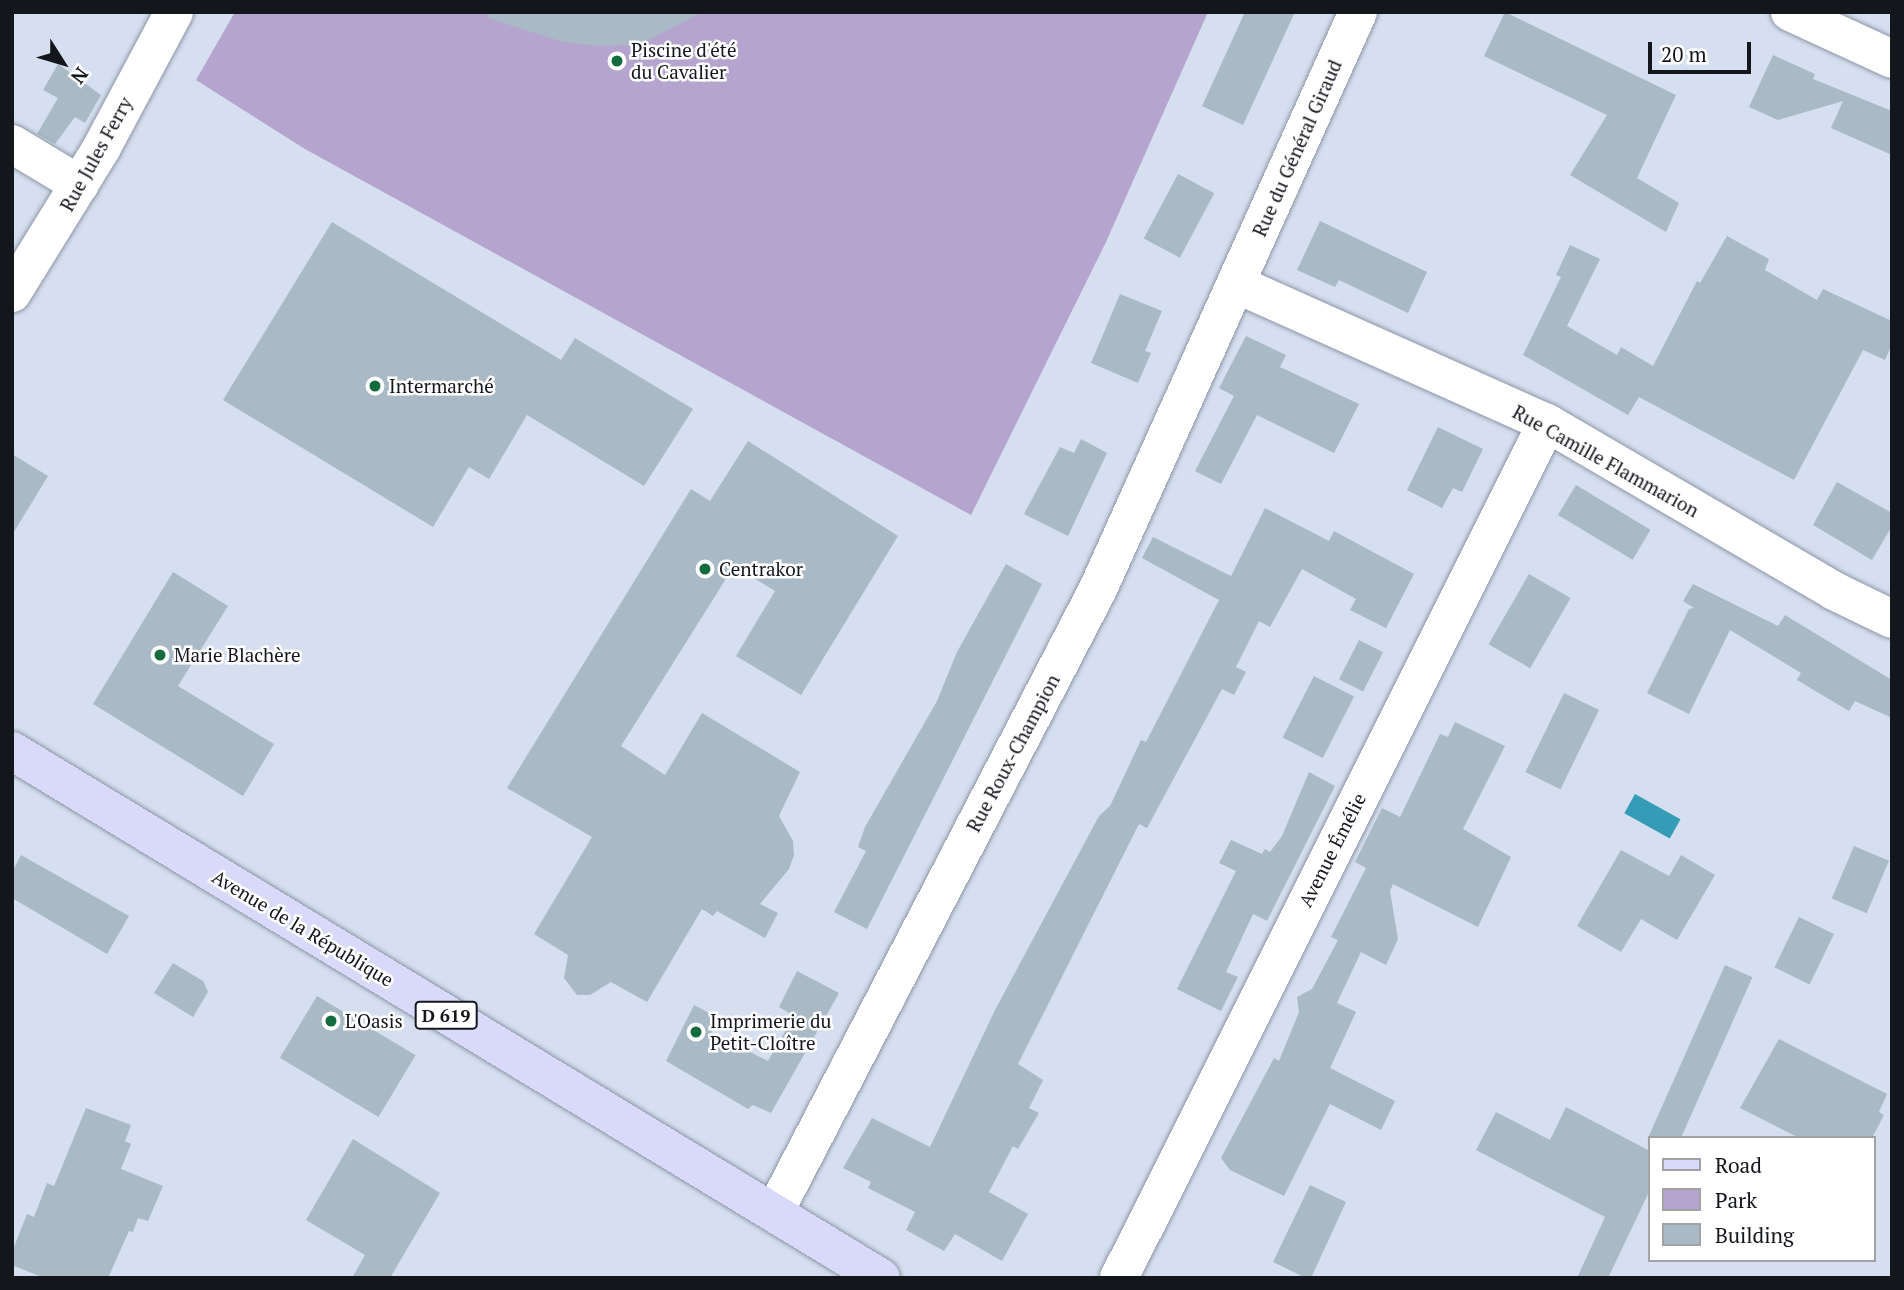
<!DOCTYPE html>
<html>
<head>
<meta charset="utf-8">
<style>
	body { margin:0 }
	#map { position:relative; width:1904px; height:1290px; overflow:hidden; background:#d5dfef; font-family:"PT Serif",serif }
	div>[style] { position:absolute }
	.green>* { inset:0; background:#b5a4cd }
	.water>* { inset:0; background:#359cb7; transform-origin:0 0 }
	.building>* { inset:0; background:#a9b9c5; transform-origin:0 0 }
	.roads { filter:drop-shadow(0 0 2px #8d96a5) drop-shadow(0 0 2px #8d96a5) }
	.minor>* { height:38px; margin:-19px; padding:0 19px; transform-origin:19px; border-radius:19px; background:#fff }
	.tertiary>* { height:38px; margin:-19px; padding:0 19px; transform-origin:19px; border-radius:19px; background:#fff }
	.primary>* { height:38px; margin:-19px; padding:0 19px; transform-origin:19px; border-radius:19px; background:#d9daf9 }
	.dots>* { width:19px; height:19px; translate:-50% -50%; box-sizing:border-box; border:4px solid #fff; border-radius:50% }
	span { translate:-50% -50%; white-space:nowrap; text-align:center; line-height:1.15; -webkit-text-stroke:5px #fff; paint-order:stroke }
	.shield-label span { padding:2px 5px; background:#fff; border:2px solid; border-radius:5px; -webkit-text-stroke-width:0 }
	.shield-label { font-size:18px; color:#13161b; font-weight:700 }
	.poi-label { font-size:19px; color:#13161b }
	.left { translate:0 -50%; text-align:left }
	.street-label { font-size:19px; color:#13161b }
	.frame { position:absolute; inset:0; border:14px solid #13161b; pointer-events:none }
	.legend { position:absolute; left:1648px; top:1136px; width:228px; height:126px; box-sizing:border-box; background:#fff; border:2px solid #a1a2a4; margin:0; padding:9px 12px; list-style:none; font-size:21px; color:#13161b }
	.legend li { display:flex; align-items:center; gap:14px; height:35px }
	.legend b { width:35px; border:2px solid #a1a2a4 }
	.north { position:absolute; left:28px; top:28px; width:70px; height:70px; -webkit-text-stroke:5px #fff; paint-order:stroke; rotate:127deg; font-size:19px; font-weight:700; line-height:28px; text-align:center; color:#13161b }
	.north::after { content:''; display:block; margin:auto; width:24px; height:32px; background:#13161b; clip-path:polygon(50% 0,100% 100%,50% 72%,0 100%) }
	.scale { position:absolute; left:1648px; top:42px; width:103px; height:32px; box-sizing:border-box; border:4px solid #13161b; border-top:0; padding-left:9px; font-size:21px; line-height:24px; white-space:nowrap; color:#13161b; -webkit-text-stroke:5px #fff; paint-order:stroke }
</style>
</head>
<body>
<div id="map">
	<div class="green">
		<div style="clip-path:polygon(235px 12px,1208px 12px,1106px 242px,971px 515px,305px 149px,196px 80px)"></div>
	</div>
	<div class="water">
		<div style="left:1635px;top:794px;width:52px;height:22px;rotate:29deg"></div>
	</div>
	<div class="building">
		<div style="clip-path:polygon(489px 12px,703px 12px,640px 44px,600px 46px,563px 42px,488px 18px)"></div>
		<div style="clip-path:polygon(1245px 12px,1295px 12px,1243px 125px,1202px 106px)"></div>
		<div style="clip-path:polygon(1505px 12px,1676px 95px,1637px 178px,1679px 203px,1666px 232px,1570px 175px,1607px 115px,1484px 56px)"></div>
		<div style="clip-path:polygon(1773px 55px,1815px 74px,1813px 79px,1892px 111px,1892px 155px,1831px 128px,1843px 101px,1778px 120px,1749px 107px)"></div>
		<div style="clip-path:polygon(58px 64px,101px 95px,85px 123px,75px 117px,55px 144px,37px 134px,58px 98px,43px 90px)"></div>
		<div style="left:1178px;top:174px;width:41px;height:73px;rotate:28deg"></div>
		<div style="clip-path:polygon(1320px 221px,1427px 272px,1408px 313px,1339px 280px,1335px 287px,1297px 270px)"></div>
		<div style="clip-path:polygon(332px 222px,561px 360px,575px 338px,693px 409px,644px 486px,527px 415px,489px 479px,469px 467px,433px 527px,223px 400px)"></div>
		<div style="clip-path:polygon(1727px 236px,1769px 259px,1765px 270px,1817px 300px,1823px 289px,1892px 321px,1892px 344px,1885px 360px,1863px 350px,1794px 480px,1639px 397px,1628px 415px,1523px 355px,1561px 277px,1556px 275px,1570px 245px,1600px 259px,1567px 326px,1617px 355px,1621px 347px,1653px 366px,1697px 281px,1700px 283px)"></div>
		<div style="clip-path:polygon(1120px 294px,1162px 311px,1145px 351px,1151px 353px,1138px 383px,1091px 363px)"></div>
		<div style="clip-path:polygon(1246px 336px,1286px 355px,1280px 367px,1359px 404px,1334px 453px,1257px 415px,1221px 484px,1195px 471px,1234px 396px,1219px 388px)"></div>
		<div style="clip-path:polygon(1438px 427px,1483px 449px,1462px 492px,1453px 488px,1442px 508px,1407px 490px)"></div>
		<div style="clip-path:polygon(1081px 439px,1107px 453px,1068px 536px,1024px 514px,1060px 447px,1074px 453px)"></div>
		<div style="clip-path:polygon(748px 441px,898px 536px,801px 695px,736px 656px,775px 591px,734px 566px,621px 746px,665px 775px,702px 713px,800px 772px,779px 816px,793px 841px,794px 855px,789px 869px,760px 904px,778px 913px,765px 938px,717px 911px,713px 916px,702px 909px,647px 1002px,611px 982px,590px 995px,577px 995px,564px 978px,568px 955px,534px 934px,592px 837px,507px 788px,691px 489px,710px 501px)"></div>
		<div style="clip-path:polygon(12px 454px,48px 476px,12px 535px)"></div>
		<div style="clip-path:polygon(1837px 482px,1892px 513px,1892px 526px,1872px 560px,1813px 525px)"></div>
		<div style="left:1576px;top:485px;width:87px;height:35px;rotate:31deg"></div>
		<div style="clip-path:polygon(1265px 508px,1329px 541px,1334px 531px,1414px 574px,1386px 628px,1350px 610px,1356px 599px,1302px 569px,1270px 627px,1259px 621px,1236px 667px,1246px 672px,1234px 695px,1222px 689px,1147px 828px,1139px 824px,1018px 1064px,1043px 1080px,1029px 1108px,1039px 1113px,1018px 1149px,1013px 1146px,989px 1192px,1028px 1214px,1002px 1261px,955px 1234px,944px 1251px,906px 1230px,915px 1212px,868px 1188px,871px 1182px,843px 1168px,872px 1118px,930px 1147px,995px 1010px,1099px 816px,1110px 806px,1141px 740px,1146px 742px,1219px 600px,1142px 558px,1153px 537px,1231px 576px)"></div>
		<div style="clip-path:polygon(1006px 564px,1042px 584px,867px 929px,834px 912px,866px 851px,858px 847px,865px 827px,937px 701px,957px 652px)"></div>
		<div style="clip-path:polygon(173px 572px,228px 606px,178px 686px,274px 744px,243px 796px,93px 704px)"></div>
		<div style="left:1529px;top:574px;width:48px;height:81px;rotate:30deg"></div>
		<div style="clip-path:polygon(1693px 584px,1778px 626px,1785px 615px,1892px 680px,1892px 718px,1855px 701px,1849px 711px,1797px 680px,1801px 673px,1730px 630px,1689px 714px,1647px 693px,1689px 609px,1694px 608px,1683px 601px)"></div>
		<div style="left:1359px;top:640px;width:27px;height:44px;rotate:27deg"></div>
		<div style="left:1314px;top:676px;width:45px;height:69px;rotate:27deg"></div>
		<div style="left:1564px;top:693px;width:39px;height:88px;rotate:26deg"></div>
		<div style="clip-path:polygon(1455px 722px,1505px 746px,1463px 829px,1511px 857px,1478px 927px,1393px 884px,1390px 891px,1398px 939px,1386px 965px,1361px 952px,1337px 1003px,1356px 1012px,1330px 1068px,1395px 1101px,1381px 1130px,1330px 1104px,1284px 1196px,1230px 1170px,1221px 1158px,1274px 1058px,1279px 1061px,1299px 1012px,1297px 997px,1312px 989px,1338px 940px,1331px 937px,1366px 868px,1355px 862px,1382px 808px,1400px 817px,1440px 734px,1448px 737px)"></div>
		<div style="clip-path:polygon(1309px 772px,1335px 786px,1267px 921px,1253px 914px,1226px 972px,1238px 977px,1221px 1011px,1177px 989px,1236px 871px,1219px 863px,1231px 840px,1262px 854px,1265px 849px,1270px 852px,1282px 836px)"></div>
		<div style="left:1854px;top:846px;width:38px;height:57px;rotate:23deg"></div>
		<div style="clip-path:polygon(1621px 850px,1669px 876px,1681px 855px,1715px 875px,1677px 940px,1641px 919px,1621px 952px,1577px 926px)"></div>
		<div style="clip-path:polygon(21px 855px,129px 916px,107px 954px,12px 898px,12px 872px)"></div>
		<div style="left:1799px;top:917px;width:39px;height:56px;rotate:26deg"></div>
		<div style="clip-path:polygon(173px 963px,203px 981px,208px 992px,193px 1017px,154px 993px)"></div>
		<div style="left:1725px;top:965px;width:30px;height:191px;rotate:24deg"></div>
		<div style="clip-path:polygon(797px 971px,839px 993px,771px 1113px,753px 1105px,748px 1109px,666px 1061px,694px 1005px,719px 1018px,711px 1033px,768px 1061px,794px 1016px,779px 1007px)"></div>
		<div style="left:317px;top:996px;width:115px;height:72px;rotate:31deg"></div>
		<div style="clip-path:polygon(1779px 1039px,1887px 1094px,1879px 1112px,1884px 1115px,1872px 1138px,1799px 1138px,1740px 1108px)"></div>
		<div style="clip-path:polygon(1566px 1107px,1650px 1151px,1650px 1190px,1608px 1278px,1577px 1278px,1605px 1217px,1476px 1150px,1496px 1112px,1550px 1140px)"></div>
		<div style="clip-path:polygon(86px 1108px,131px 1125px,125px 1141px,131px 1144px,121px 1169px,163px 1186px,148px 1221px,138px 1218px,133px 1232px,129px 1231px,108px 1278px,44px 1278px,12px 1265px,12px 1252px,27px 1214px,34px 1217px,47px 1183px,54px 1186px)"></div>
		<div style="clip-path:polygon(353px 1139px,440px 1193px,390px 1278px,352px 1278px,365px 1255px,306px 1220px)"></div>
		<div style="clip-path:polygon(1310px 1185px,1346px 1202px,1311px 1278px,1306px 1278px,1273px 1262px)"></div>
	</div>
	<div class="roads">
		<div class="minor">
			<div style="left:1790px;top:12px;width:112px;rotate:24.7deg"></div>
			<div style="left:12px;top:144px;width:79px;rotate:31.1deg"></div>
			<div style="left:1236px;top:284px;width:341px;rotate:24.1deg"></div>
			<div style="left:1547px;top:423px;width:333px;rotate:30.3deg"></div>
			<div style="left:1834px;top:591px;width:64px;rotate:25.8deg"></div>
			<div style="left:774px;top:1213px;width:703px;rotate:-62.56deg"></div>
			<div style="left:1098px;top:589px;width:633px;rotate:-65.74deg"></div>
			<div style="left:1119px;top:1278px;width:956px;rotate:-63.41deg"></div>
		</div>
		<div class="tertiary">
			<div style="left:12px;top:293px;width:172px;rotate:-58.3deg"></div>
			<div style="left:102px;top:147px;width:153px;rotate:-61.9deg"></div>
		</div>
		<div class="primary">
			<div style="left:12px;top:751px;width:1016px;rotate:31.23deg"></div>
		</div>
	</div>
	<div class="dots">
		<div style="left:617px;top:61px;background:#146c3e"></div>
		<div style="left:375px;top:386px;background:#146c3e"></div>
		<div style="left:705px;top:569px;background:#146c3e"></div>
		<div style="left:160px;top:655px;background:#146c3e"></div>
		<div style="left:331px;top:1021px;background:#146c3e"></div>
		<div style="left:696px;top:1032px;background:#146c3e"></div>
	</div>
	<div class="shield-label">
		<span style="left:446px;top:1015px">D 619</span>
	</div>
	<div class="poi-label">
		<span class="left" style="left:631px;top:61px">Piscine d'été<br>du Cavalier</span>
		<span class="left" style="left:389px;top:386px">Intermarché</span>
		<span class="left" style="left:719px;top:569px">Centrakor</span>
		<span class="left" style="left:174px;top:655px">Marie Blachère</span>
		<span class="left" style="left:345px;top:1021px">L'Oasis</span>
		<span class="left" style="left:710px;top:1032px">Imprimerie du<br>Petit-Cloître</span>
	</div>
	<div class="street-label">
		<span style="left:1297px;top:148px;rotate:-66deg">Rue du Général Giraud</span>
		<span style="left:96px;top:154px;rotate:-61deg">Rue Jules Ferry</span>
		<span style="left:1606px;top:461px;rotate:29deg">Rue Camille Flammarion</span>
		<span style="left:1013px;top:753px;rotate:-62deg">Rue Roux-Champion</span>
		<span style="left:1332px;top:850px;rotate:-63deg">Avenue Émélie</span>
		<span style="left:303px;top:928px;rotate:31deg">Avenue de la République</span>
	</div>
	<div class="frame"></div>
	<ul class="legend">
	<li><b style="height:9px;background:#d9daf9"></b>Road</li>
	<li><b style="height:19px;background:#b5a4cd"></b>Park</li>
	<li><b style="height:19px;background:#a9b9c5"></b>Building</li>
	</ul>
	<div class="north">N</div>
	<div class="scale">20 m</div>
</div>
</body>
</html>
